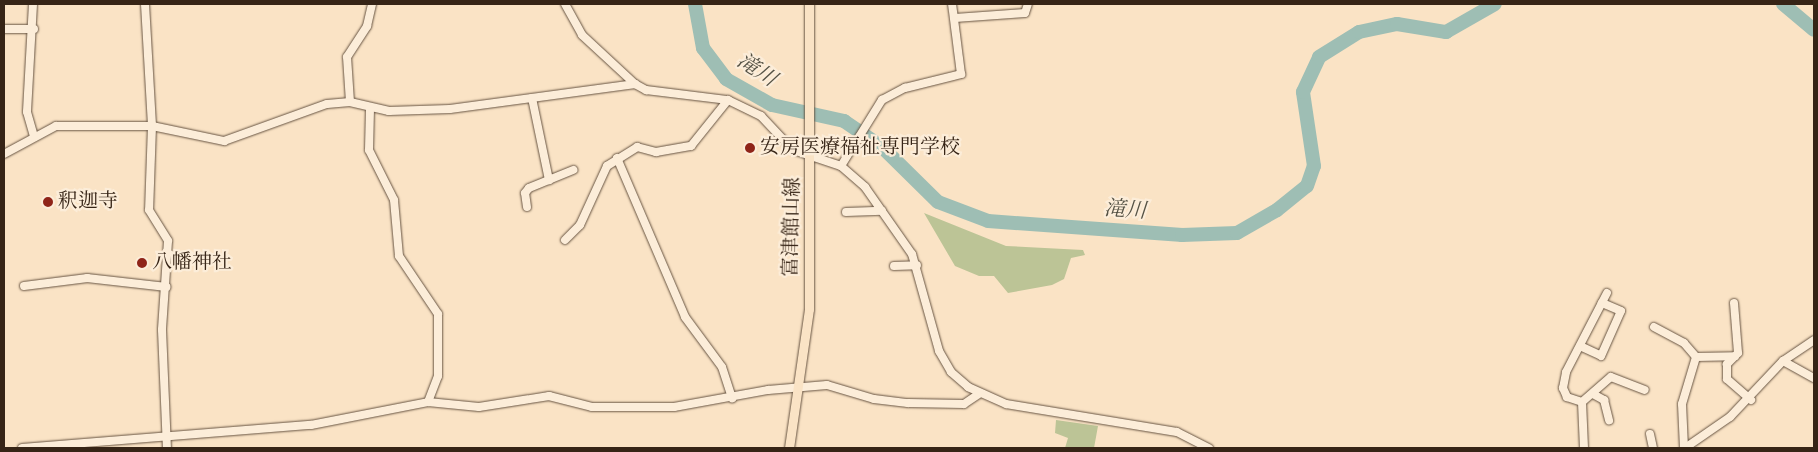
<!DOCTYPE html>
<html>
<head>
<meta charset="utf-8">
<style>
	body { margin:0 }
	#map { position:relative; width:1818px; height:452px; overflow:hidden; background:#fae3c5; font-family:"Old Standard TT","Noto Serif JP",serif }
	div>[style] { position:absolute }
	.green>* { inset:0; background:#bcc496 }
	.river>* { height:14px; margin:-7px; padding:0 7px; transform-origin:7px; border-radius:7px; background:#9ebeb4 }
	.roads { filter:drop-shadow(0 0 1px #675442) drop-shadow(0 0 1px #675442) }
	.minor>* { height:8px; margin:-4px; padding:0 4px; transform-origin:4px; border-radius:4px; background:#fcedd9 }
	.major>* { height:9px; margin:-4.5px; padding:0 4.5px; transform-origin:4.5px; border-radius:4.5px; background:#fae3c5 }
	.dots>* { width:14px; height:14px; translate:-50% -50%; box-sizing:border-box; border:2px solid #fcedd9; border-radius:50% }
	span { translate:-50% -50%; white-space:nowrap; text-align:center; line-height:1.15; -webkit-text-stroke:4.5px #fcedd9; paint-order:stroke }
	.poi-label { font-size:20px; color:#362416 }
	.left { translate:0 -50%; text-align:left }
	.street-label { font-size:20px; color:#362416 }
	.water-label { font-size:21px; color:#555245; font-style:italic }
	.frame { position:absolute; inset:0; border:5px solid #362416; pointer-events:none }
</style>
</head>
<body>
<div id="map">
	<div class="green">
		<div style="clip-path:polygon(924px 213px,1006px 246px,1083px 250px,1085px 255px,1071px 258px,1064px 279px,1052px 285px,1008px 293px,994px 276px,979px 276px,955px 266px)"></div>
		<div style="clip-path:polygon(1056px 420px,1098px 426px,1094px 448px,1065px 448px,1068px 438px,1055px 433px)"></div>
	</div>
	<div class="river">
		<div style="left:695px;top:4px;width:45px;rotate:79.7deg"></div>
		<div style="left:703px;top:48px;width:39px;rotate:53deg"></div>
		<div style="left:726px;top:79px;width:53px;rotate:29.5deg"></div>
		<div style="left:772px;top:105px;width:74px;rotate:12.5deg"></div>
		<div style="left:844px;top:121px;width:46px;rotate:34.4deg"></div>
		<div style="left:882px;top:147px;width:78px;rotate:44.5deg"></div>
		<div style="left:938px;top:202px;width:53px;rotate:20.8deg"></div>
		<div style="left:988px;top:221px;width:195px;rotate:4.1deg"></div>
		<div style="left:1182px;top:235px;width:55px;rotate:-2.1deg"></div>
		<div style="left:1237px;top:233px;width:46px;rotate:-29.9deg"></div>
		<div style="left:1277px;top:210px;width:38px;rotate:-39deg"></div>
		<div style="left:1307px;top:186px;width:21px;rotate:-71deg"></div>
		<div style="left:1314px;top:166px;width:75px;rotate:-98.5deg"></div>
		<div style="left:1303px;top:92px;width:38px;rotate:-65deg"></div>
		<div style="left:1319px;top:57px;width:47px;rotate:-32deg"></div>
		<div style="left:1359px;top:32px;width:39px;rotate:-12deg"></div>
		<div style="left:1397px;top:24px;width:50px;rotate:9.3deg"></div>
		<div style="left:1446px;top:32px;width:56px;rotate:-29.7deg"></div>
		<div style="left:1783px;top:4px;width:40px;rotate:40deg"></div>
	</div>
	<div class="roads">
		<div class="minor">
			<div style="left:33px;top:4px;width:108px;rotate:93.2deg"></div>
			<div style="left:27px;top:112px;width:26px;rotate:74deg"></div>
			<div style="left:145px;top:4px;width:122px;rotate:86.7deg"></div>
			<div style="left:152px;top:126px;width:84px;rotate:92deg"></div>
			<div style="left:149px;top:210px;width:36px;rotate:58deg"></div>
			<div style="left:168px;top:241px;width:89px;rotate:93.9deg"></div>
			<div style="left:162px;top:330px;width:118px;rotate:87.6deg"></div>
			<div style="left:565px;top:4px;width:35px;rotate:61deg"></div>
			<div style="left:582px;top:35px;width:72px;rotate:42.8deg"></div>
			<div style="left:635px;top:84px;width:13px;rotate:29deg"></div>
			<div style="left:646px;top:90px;width:83px;rotate:7deg"></div>
			<div style="left:728px;top:100px;width:37px;rotate:26deg"></div>
			<div style="left:761px;top:116px;width:47px;rotate:46.7deg"></div>
			<div style="left:793px;top:150px;width:51px;rotate:18.4deg"></div>
			<div style="left:841px;top:166px;width:32px;rotate:41deg"></div>
			<div style="left:865px;top:187px;width:82px;rotate:55deg"></div>
			<div style="left:912px;top:254px;width:101px;rotate:74.4deg"></div>
			<div style="left:939px;top:351px;width:24px;rotate:60deg"></div>
			<div style="left:951px;top:372px;width:23px;rotate:41deg"></div>
			<div style="left:968px;top:387px;width:42px;rotate:24.1deg"></div>
			<div style="left:1006px;top:404px;width:173px;rotate:9.3deg"></div>
			<div style="left:1177px;top:432px;width:36px;rotate:27deg"></div>
			<div style="left:955px;top:18px;width:70px;rotate:-4.1deg"></div>
			<div style="left:1025px;top:13px;width:9px;rotate:-72deg"></div>
			<div style="left:4px;top:29px;width:30px"></div>
			<div style="left:532px;top:98px;width:84px;rotate:78.3deg"></div>
			<div style="left:350px;top:102px;width:45px;rotate:-93.8deg"></div>
			<div style="left:347px;top:57px;width:37px;rotate:-57deg"></div>
			<div style="left:367px;top:26px;width:23px;rotate:-77deg"></div>
			<div style="left:370px;top:109px;width:41px;rotate:91.4deg"></div>
			<div style="left:369px;top:150px;width:56px;rotate:63.4deg"></div>
			<div style="left:394px;top:200px;width:56px;rotate:84.9deg"></div>
			<div style="left:399px;top:256px;width:70px;rotate:56.1deg"></div>
			<div style="left:438px;top:314px;width:62px;rotate:90deg"></div>
			<div style="left:438px;top:376px;width:28px;rotate:111deg"></div>
			<div style="left:4px;top:154px;width:59px;rotate:-28.3deg"></div>
			<div style="left:56px;top:126px;width:96px"></div>
			<div style="left:152px;top:126px;width:74px;rotate:11.8deg"></div>
			<div style="left:224px;top:141px;width:109px;rotate:-19.8deg"></div>
			<div style="left:327px;top:104px;width:23px;rotate:-5deg"></div>
			<div style="left:350px;top:102px;width:40px;rotate:13deg"></div>
			<div style="left:389px;top:111px;width:61px;rotate:-1.9deg"></div>
			<div style="left:450px;top:109px;width:187px;rotate:-7.7deg"></div>
			<div style="left:617px;top:158px;width:173px;rotate:66.8deg"></div>
			<div style="left:685px;top:317px;width:62px;rotate:53.5deg"></div>
			<div style="left:722px;top:367px;width:33px;rotate:72deg"></div>
			<div style="left:841px;top:166px;width:78px;rotate:-58.2deg"></div>
			<div style="left:882px;top:100px;width:26px;rotate:-28deg"></div>
			<div style="left:905px;top:88px;width:58px;rotate:-14deg"></div>
			<div style="left:961px;top:74px;width:71px;rotate:-97.3deg"></div>
			<div style="left:527px;top:207px;width:14px;rotate:-98deg"></div>
			<div style="left:525px;top:193px;width:6px;rotate:-51deg"></div>
			<div style="left:529px;top:188px;width:48px;rotate:-22.2deg"></div>
			<div style="left:846px;top:212px;width:36px;rotate:-2deg"></div>
			<div style="left:565px;top:240px;width:21px;rotate:-45deg"></div>
			<div style="left:580px;top:225px;width:65px;rotate:-65.4deg"></div>
			<div style="left:607px;top:166px;width:36px;rotate:-32deg"></div>
			<div style="left:637px;top:147px;width:20px;rotate:15deg"></div>
			<div style="left:656px;top:152px;width:36px;rotate:-10deg"></div>
			<div style="left:691px;top:146px;width:59px;rotate:-51.2deg"></div>
			<div style="left:894px;top:266px;width:23px;rotate:-2deg"></div>
			<div style="left:24px;top:286px;width:64px;rotate:-7.2deg"></div>
			<div style="left:87px;top:278px;width:80px;rotate:6.5deg"></div>
			<div style="left:1734px;top:303px;width:50px;rotate:85.4deg"></div>
			<div style="left:1738px;top:353px;width:16px;rotate:135deg"></div>
			<div style="left:1727px;top:364px;width:15px;rotate:90deg"></div>
			<div style="left:1727px;top:379px;width:32px;rotate:41deg"></div>
			<div style="left:1654px;top:327px;width:34px;rotate:28deg"></div>
			<div style="left:1684px;top:343px;width:18px;rotate:49deg"></div>
			<div style="left:1696px;top:357px;width:39px;rotate:-1deg"></div>
			<div style="left:1580px;top:346px;width:23px;rotate:25deg"></div>
			<div style="left:1601px;top:356px;width:49px;rotate:-66deg"></div>
			<div style="left:1621px;top:311px;width:21px;rotate:-157deg"></div>
			<div style="left:1783px;top:361px;width:35px;rotate:29deg"></div>
			<div style="left:1593px;top:394px;width:13px;rotate:29deg"></div>
			<div style="left:1604px;top:400px;width:21px;rotate:76deg"></div>
			<div style="left:1582px;top:402px;width:38px;rotate:-41deg"></div>
			<div style="left:1611px;top:377px;width:36px;rotate:21deg"></div>
			<div style="left:1650px;top:434px;width:14px;rotate:78deg"></div>
			<div style="left:22px;top:448px;width:290px;rotate:-4.6deg"></div>
			<div style="left:311px;top:425px;width:119px;rotate:-11.1deg"></div>
			<div style="left:428px;top:402px;width:51px;rotate:5.6deg"></div>
			<div style="left:479px;top:407px;width:71px;rotate:-8.9deg"></div>
			<div style="left:549px;top:396px;width:44px;rotate:14.3deg"></div>
			<div style="left:592px;top:407px;width:82px"></div>
			<div style="left:674px;top:407px;width:96px;rotate:-10.3deg"></div>
			<div style="left:768px;top:390px;width:59px;rotate:-4.8deg"></div>
			<div style="left:827px;top:385px;width:49px;rotate:16.6deg"></div>
			<div style="left:874px;top:399px;width:34px;rotate:7deg"></div>
			<div style="left:908px;top:403px;width:56px;rotate:1deg"></div>
			<div style="left:964px;top:404px;width:18px;rotate:-34deg"></div>
			<div style="left:1584px;top:448px;width:46px;rotate:-92.5deg"></div>
			<div style="left:1582px;top:402px;width:16px;rotate:-162deg"></div>
			<div style="left:1567px;top:397px;width:10px;rotate:-114deg"></div>
			<div style="left:1563px;top:388px;width:16px;rotate:-79deg"></div>
			<div style="left:1566px;top:372px;width:89px;rotate:-62.6deg"></div>
			<div style="left:1684px;top:448px;width:44px;rotate:-92.6deg"></div>
			<div style="left:1682px;top:404px;width:49px;rotate:-73.4deg"></div>
			<div style="left:1685px;top:448px;width:55px;rotate:-34.6deg"></div>
			<div style="left:1730px;top:417px;width:77px;rotate:-46.6deg"></div>
			<div style="left:1783px;top:361px;width:37px;rotate:-34deg"></div>
		</div>
		<div class="major">
			<div style="left:789px;top:448px;width:140px;rotate:-81.8deg"></div>
			<div style="left:809px;top:309px;width:305px;rotate:-90deg"></div>
		</div>
	</div>
	<div class="dots">
		<div style="left:750px;top:148px;background:#8f2418"></div>
		<div style="left:48px;top:202px;background:#8f2418"></div>
		<div style="left:142px;top:263px;background:#8f2418"></div>
	</div>
	<div class="poi-label">
		<span class="left" style="left:760px;top:148px">安房医療福祉専門学校</span>
		<span class="left" style="left:58px;top:202px">釈迦寺</span>
		<span class="left" style="left:152px;top:263px">八幡神社</span>
	</div>
	<div class="street-label">
		<span style="left:793px;top:227px;rotate:-89deg">富津館山線</span>
	</div>
	<div class="water-label">
		<span style="left:756px;top:71px;rotate:33deg">滝川</span>
		<span style="left:1125px;top:211px;rotate:4deg">滝川</span>
	</div>
	<div class="frame"></div>
</div>
</body>
</html>
